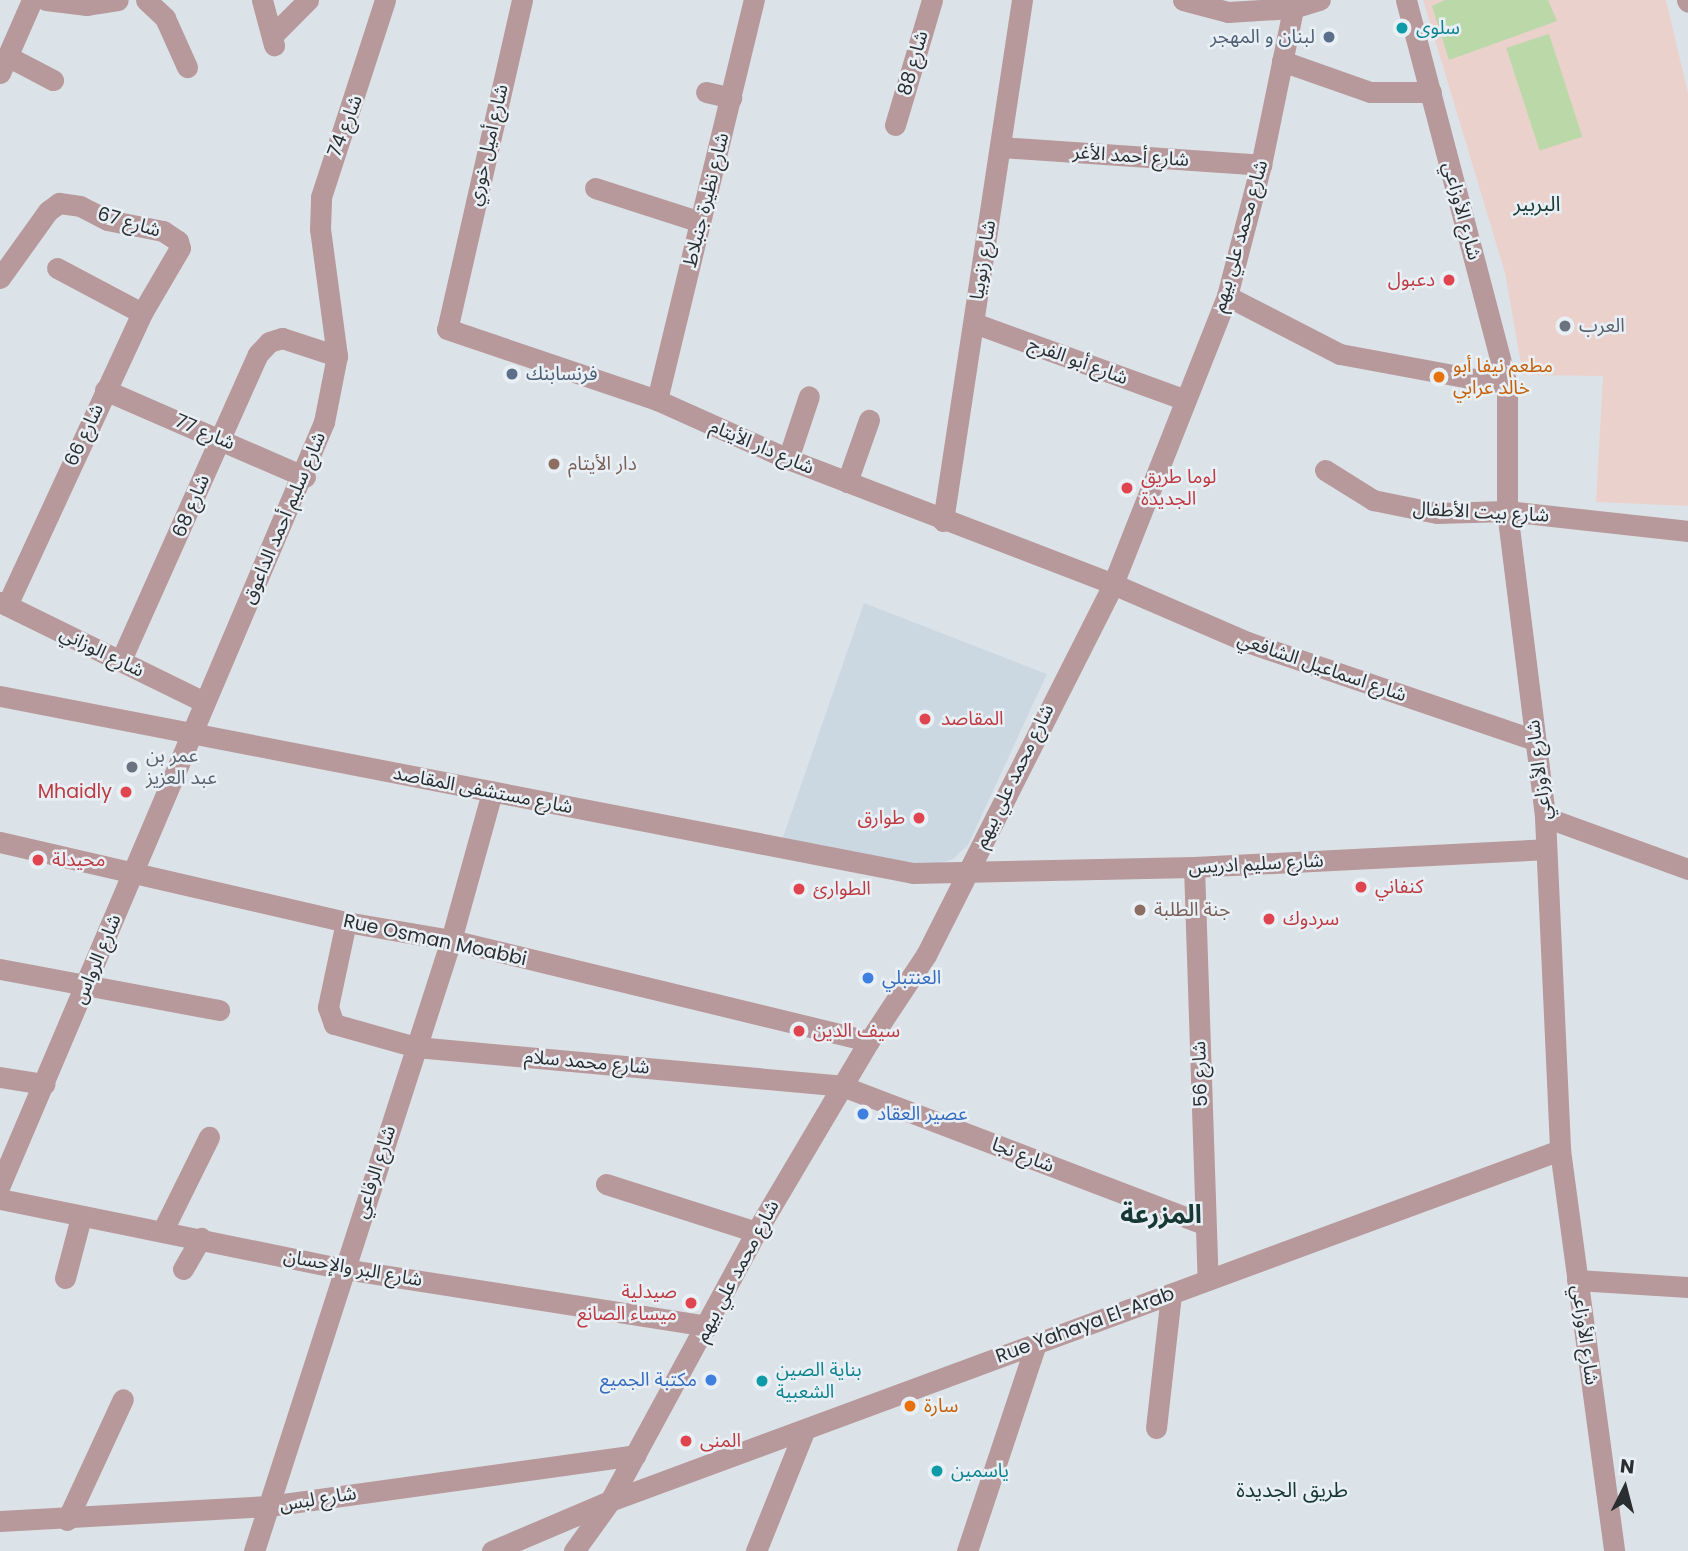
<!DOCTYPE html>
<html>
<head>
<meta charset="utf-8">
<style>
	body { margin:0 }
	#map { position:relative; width:1688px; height:1551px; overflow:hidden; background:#dce3e8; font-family:Poppins,"Noto Sans Arabic",sans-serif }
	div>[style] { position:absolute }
	.built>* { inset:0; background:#cbd8e2 }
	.education>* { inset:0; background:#ebd1cc }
	.green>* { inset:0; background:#bbd8a9; transform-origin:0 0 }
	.minor>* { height:21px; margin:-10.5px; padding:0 10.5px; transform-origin:10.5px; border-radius:10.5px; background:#b7999b }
	.dots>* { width:19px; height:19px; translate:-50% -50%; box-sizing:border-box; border:4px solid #e9f0f5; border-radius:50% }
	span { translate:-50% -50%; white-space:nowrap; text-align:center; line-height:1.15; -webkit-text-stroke:5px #e9f0f5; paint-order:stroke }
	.culture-label { font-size:19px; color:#0d838f }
	.left { translate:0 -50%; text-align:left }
	.service-label { font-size:19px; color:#4e5e75 }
	.right { translate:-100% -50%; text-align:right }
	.street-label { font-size:19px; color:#2b2e30 }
	.health-label { font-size:19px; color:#be3a42 }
	.worship-label { font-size:19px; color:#5b616d }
	.food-label { font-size:19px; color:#c56008 }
	.education-label { font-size:19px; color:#785e54 }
	.shop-label { font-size:19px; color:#366cbe }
	.neighbourhood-label { font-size:21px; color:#183833 }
	.district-label { font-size:26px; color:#183833; font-weight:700 }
	.north { position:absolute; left:1590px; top:1453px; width:70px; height:70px; -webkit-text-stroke:5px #e9f0f5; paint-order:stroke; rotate:6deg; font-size:19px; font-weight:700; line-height:28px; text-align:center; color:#2b2e30 }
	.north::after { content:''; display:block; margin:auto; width:24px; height:32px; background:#2b2e30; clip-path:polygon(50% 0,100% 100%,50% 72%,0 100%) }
</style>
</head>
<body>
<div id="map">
	<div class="built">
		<div style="clip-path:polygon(864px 603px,1047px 674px,968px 845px,953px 859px,927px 868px,781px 843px)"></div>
	</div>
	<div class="education">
		<div style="clip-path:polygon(1423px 0,1666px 0,1688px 93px,1688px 506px,1596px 502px,1603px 376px,1523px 375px,1505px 273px)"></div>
	</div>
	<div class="green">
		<div style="clip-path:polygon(1445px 0,1548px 0,1557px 21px,1449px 60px,1432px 6px)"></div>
		<div style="left:1549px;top:34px;width:108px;height:45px;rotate:72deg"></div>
	</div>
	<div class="minor">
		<div style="left:46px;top:0;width:41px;rotate:7deg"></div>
		<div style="left:87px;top:5px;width:31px;rotate:-9deg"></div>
		<div style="left:146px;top:0;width:26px;rotate:43deg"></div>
		<div style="left:165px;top:18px;width:54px;rotate:65.8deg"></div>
		<div style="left:262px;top:0;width:47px;rotate:75.1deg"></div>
		<div style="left:522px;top:0;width:337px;rotate:102.8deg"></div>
		<div style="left:447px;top:329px;width:222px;rotate:18.7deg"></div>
		<div style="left:657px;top:400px;width:144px;rotate:24.2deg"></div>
		<div style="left:788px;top:459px;width:348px;rotate:21deg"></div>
		<div style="left:1113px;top:584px;width:146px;rotate:23.4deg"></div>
		<div style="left:1247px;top:642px;width:304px;rotate:18.8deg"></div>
		<div style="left:1183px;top:0;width:47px;rotate:14.9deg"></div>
		<div style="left:1228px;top:12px;width:65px;rotate:-3.5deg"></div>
		<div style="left:1293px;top:8px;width:28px;rotate:-17deg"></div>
		<div style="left:1406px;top:0;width:398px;rotate:75.3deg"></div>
		<div style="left:1507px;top:385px;width:126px;rotate:90deg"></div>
		<div style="left:1507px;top:511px;width:308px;rotate:82.9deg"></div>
		<div style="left:1545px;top:817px;width:333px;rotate:87.4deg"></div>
		<div style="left:1560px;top:1150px;width:405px;rotate:82.3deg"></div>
		<div style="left:1687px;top:0;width:2px;rotate:63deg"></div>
		<div style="left:272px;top:36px;width:51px;rotate:-45deg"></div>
		<div style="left:7px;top:56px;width:52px;rotate:27.6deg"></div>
		<div style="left:1282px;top:61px;width:93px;rotate:19.4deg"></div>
		<div style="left:1370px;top:92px;width:61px"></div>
		<div style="left:0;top:73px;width:80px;rotate:-66.3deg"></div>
		<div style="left:706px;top:92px;width:26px;rotate:13deg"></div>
		<div style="left:895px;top:125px;width:130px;rotate:-73.5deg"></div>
		<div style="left:1000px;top:147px;width:262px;rotate:3.9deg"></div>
		<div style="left:595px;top:188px;width:110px;rotate:17.9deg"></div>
		<div style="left:57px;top:268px;width:96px;rotate:27.9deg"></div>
		<div style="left:0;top:278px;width:82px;rotate:-54.4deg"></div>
		<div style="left:48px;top:211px;width:14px;rotate:-36deg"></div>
		<div style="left:59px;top:203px;width:21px;rotate:8deg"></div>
		<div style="left:80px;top:206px;width:30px;rotate:27deg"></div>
		<div style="left:107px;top:220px;width:57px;rotate:11.1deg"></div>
		<div style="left:163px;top:231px;width:18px;rotate:34deg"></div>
		<div style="left:178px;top:241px;width:7px;rotate:74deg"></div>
		<div style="left:180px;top:248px;width:75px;rotate:120.3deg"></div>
		<div style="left:142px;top:313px;width:322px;rotate:114.8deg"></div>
		<div style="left:1227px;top:296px;width:127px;rotate:27.2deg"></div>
		<div style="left:1340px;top:354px;width:170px;rotate:10.5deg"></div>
		<div style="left:974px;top:323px;width:222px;rotate:20deg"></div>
		<div style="left:105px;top:390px;width:218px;rotate:23.5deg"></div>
		<div style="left:657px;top:400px;width:412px;rotate:-76.4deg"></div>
		<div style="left:788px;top:459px;width:66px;rotate:-71.6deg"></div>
		<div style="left:1325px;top:470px;width:57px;rotate:32deg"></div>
		<div style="left:1373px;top:500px;width:65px;rotate:11.5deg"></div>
		<div style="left:1437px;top:513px;width:70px;rotate:-1.6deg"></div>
		<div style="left:1507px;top:511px;width:182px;rotate:6.3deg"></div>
		<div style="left:847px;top:482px;width:66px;rotate:-70.5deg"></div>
		<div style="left:943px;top:521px;width:527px;rotate:-81.38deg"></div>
		<div style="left:0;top:602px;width:227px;rotate:26.1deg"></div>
		<div style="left:121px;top:660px;width:335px;rotate:-65.9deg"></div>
		<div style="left:258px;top:354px;width:16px;rotate:-47deg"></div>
		<div style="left:269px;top:342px;width:14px;rotate:-17deg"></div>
		<div style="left:282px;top:338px;width:58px;rotate:18.1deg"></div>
		<div style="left:0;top:696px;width:930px;rotate:10.97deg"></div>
		<div style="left:913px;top:873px;width:281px;rotate:-1.2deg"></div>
		<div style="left:1194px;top:867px;width:352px;rotate:-2.9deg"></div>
		<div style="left:1545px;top:817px;width:152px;rotate:20deg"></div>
		<div style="left:0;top:842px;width:355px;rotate:13deg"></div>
		<div style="left:346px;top:922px;width:107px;rotate:9.7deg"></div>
		<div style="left:451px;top:940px;width:430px;rotate:13.6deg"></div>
		<div style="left:1194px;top:867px;width:413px;rotate:88.1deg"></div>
		<div style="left:346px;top:922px;width:87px;rotate:102deg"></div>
		<div style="left:328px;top:1007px;width:18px;rotate:71deg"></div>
		<div style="left:334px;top:1024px;width:85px;rotate:15.7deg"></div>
		<div style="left:416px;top:1047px;width:428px;rotate:5.2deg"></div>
		<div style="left:842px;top:1086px;width:387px;rotate:20.9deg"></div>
		<div style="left:0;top:969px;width:223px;rotate:10.6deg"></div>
		<div style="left:0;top:1077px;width:45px;rotate:9deg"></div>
		<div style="left:606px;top:1184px;width:157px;rotate:17.7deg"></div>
		<div style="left:0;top:1185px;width:829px;rotate:-66.99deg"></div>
		<div style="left:324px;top:422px;width:67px;rotate:-78.9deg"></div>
		<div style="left:337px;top:356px;width:128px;rotate:-97.6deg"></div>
		<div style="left:320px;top:229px;width:32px;rotate:-88deg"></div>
		<div style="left:321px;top:197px;width:207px;rotate:-72deg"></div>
		<div style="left:0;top:1199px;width:351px;rotate:11.5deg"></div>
		<div style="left:344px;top:1269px;width:369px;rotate:8.9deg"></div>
		<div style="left:163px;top:1230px;width:104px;rotate:-63.7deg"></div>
		<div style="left:183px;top:1269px;width:36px;rotate:-60deg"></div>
		<div style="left:65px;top:1278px;width:63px;rotate:-75.3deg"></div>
		<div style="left:1577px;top:1280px;width:111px;rotate:3.6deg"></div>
		<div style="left:1156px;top:1428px;width:135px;rotate:-83.6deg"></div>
		<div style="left:67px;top:1520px;width:133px;rotate:-65.2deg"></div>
		<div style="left:0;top:1521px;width:269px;rotate:-3.2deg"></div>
		<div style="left:269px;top:1506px;width:370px;rotate:-7.9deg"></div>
		<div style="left:254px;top:1551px;width:642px;rotate:-72.13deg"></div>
		<div style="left:451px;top:940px;width:154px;rotate:-74.5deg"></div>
		<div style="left:492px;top:1551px;width:128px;rotate:-23deg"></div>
		<div style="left:610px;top:1501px;width:1013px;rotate:-20.28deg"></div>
		<div style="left:574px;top:1551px;width:62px;rotate:-54.2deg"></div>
		<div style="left:610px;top:1501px;width:306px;rotate:-61.5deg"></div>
		<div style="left:756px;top:1232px;width:222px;rotate:-59.4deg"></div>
		<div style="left:869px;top:1041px;width:103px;rotate:-56.5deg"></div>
		<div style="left:926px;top:955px;width:415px;rotate:-63.2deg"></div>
		<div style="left:1113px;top:584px;width:310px;rotate:-68.4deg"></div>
		<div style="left:1227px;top:296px;width:135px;rotate:-75.5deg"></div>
		<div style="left:1261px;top:165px;width:168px;rotate:-78.4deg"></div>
		<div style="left:756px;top:1551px;width:131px;rotate:-68.1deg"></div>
		<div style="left:967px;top:1551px;width:219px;rotate:-71.6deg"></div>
	</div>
	<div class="dots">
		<div style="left:1402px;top:28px;background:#0f9aa8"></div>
		<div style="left:1329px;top:37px;background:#5c6f8a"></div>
		<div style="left:1449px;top:280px;background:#e0444e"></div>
		<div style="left:1565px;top:326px;background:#6b7280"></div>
		<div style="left:512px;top:374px;background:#5c6f8a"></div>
		<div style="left:1439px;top:377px;background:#e8710a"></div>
		<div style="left:554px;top:464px;background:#8d6e63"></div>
		<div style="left:1127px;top:488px;background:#e0444e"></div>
		<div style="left:925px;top:719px;background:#e0444e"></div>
		<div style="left:132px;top:767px;background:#6b7280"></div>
		<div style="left:126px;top:792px;background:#e0444e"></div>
		<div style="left:919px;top:818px;background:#e0444e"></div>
		<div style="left:38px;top:860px;background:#e0444e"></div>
		<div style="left:1361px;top:887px;background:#e0444e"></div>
		<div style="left:799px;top:889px;background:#e0444e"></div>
		<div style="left:1140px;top:910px;background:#8d6e63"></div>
		<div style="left:1269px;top:919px;background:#e0444e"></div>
		<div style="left:868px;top:978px;background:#3f7fe0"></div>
		<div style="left:799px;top:1031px;background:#e0444e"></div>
		<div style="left:863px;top:1114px;background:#3f7fe0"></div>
		<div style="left:691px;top:1303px;background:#e0444e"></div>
		<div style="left:711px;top:1380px;background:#3f7fe0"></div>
		<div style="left:762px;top:1381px;background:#0f9aa8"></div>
		<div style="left:910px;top:1406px;background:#e8710a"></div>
		<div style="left:686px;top:1441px;background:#e0444e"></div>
		<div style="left:937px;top:1471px;background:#0f9aa8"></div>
	</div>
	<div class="culture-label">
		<span class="left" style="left:1416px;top:28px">سلوى</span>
		<span class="left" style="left:776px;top:1381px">بناية الصين<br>الشعبية</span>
		<span class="left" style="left:951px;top:1471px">ياسمين</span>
	</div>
	<div class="service-label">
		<span class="right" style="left:1315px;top:37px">لبنان و المهجر</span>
		<span class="left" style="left:526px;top:374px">فرنسابنك</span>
	</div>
	<div class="street-label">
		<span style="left:913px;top:63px;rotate:-74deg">شارع 88</span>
		<span style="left:345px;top:126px;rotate:-69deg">شارع 74</span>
		<span style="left:488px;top:145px;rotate:-77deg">شارع أميل خوري</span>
		<span style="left:1131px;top:156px;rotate:4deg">شارع أحمد الأغر</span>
		<span style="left:706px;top:200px;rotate:-76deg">شارع نظيرة جنبلاط</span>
		<span style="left:1462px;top:211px;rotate:75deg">شارع الأوزاعي</span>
		<span style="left:129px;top:222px;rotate:16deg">شارع 67</span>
		<span style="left:1240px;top:236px;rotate:-74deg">شارع محمد علي بيهم</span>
		<span style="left:983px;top:260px;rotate:-81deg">شارع زنوبيا</span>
		<span style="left:1078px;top:361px;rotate:20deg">شارع أبو الفرج</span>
		<span style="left:205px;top:432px;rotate:23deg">شارع 77</span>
		<span style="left:84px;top:435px;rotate:-65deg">شارع 66</span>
		<span style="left:762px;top:447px;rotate:23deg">شارع دار الأيتام</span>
		<span style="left:191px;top:506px;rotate:-67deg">شارع 68</span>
		<span style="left:1481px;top:512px;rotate:3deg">شارع بيت الأطفال</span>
		<span style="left:284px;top:518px;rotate:-67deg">شارع سليم أحمد الداعوق</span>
		<span style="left:102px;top:652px;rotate:26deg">شارع الوزاني</span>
		<span style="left:1322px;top:667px;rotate:19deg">شارع اسماعيل الشافعي</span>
		<span style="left:1539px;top:770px;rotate:-97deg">شارع الأوزاعي</span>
		<span style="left:1014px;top:776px;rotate:-64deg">شارع محمد علي بيهم</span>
		<span style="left:483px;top:790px;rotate:11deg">شارع مستشفى المقاصد</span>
		<span style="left:1256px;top:864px;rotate:-3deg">شارع سليم ادريس</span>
		<span style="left:435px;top:940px;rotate:12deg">Rue Osman Moabbi</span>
		<span style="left:97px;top:959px;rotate:-67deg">شارع الرواس</span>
		<span style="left:587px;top:1062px;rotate:5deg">شارع محمد سلام</span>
		<span style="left:1200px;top:1074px;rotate:-92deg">شارع 56</span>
		<span style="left:1023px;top:1155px;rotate:21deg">شارع نجا</span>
		<span style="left:375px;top:1172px;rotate:-72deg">شارع الرفاعي</span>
		<span style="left:353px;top:1268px;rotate:10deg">شارع البر والإحسان</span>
		<span style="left:737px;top:1271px;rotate:-62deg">شارع محمد علي بيهم</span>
		<span style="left:1085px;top:1325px;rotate:-20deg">Rue Yahaya El-Arab</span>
		<span style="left:1585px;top:1335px;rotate:82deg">شارع الأوزاعي</span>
		<span style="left:318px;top:1499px;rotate:-9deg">شارع لبس</span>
	</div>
	<div class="health-label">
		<span class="right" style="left:1435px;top:280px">دعبول</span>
		<span class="left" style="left:1141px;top:488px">لوما طريق<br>الجديدة</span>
		<span class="left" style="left:941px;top:719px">المقاصد</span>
		<span class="right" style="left:112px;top:792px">Mhaidly</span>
		<span class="right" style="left:905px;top:818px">طوارق</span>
		<span class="left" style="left:52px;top:860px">محيدلة</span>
		<span class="left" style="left:1375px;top:887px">كنفاني</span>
		<span class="left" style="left:813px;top:889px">الطوارئ</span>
		<span class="left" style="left:1283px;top:919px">سردوك</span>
		<span class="left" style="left:813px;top:1031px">سيف الدين</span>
		<span class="right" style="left:677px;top:1303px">صيدلية<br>ميساء الصانع</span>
		<span class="left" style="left:700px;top:1441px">المنى</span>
	</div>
	<div class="worship-label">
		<span class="left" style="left:1579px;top:326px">العرب</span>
		<span class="left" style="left:146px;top:767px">عمر بن<br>عبد العزيز</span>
	</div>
	<div class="food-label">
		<span class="left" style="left:1453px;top:377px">مطعم نيفا أبو<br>خالد عرابي</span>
		<span class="left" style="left:924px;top:1406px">سارة</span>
	</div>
	<div class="education-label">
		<span class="left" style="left:568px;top:464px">دار الأيتام</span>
		<span class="left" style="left:1154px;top:910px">جنة الطلبة</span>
	</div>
	<div class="shop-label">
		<span class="left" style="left:882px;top:978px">العنتبلي</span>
		<span class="left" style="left:877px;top:1114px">عصير العقاد</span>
		<span class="right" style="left:697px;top:1380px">مكتبة الجميع</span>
	</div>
	<div class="neighbourhood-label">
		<span style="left:1537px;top:204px">البربير</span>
		<span style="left:1292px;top:1490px">طريق الجديدة</span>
	</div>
	<div class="district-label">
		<span style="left:1161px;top:1215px">المزرعة</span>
	</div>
	<div class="north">N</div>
</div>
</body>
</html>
